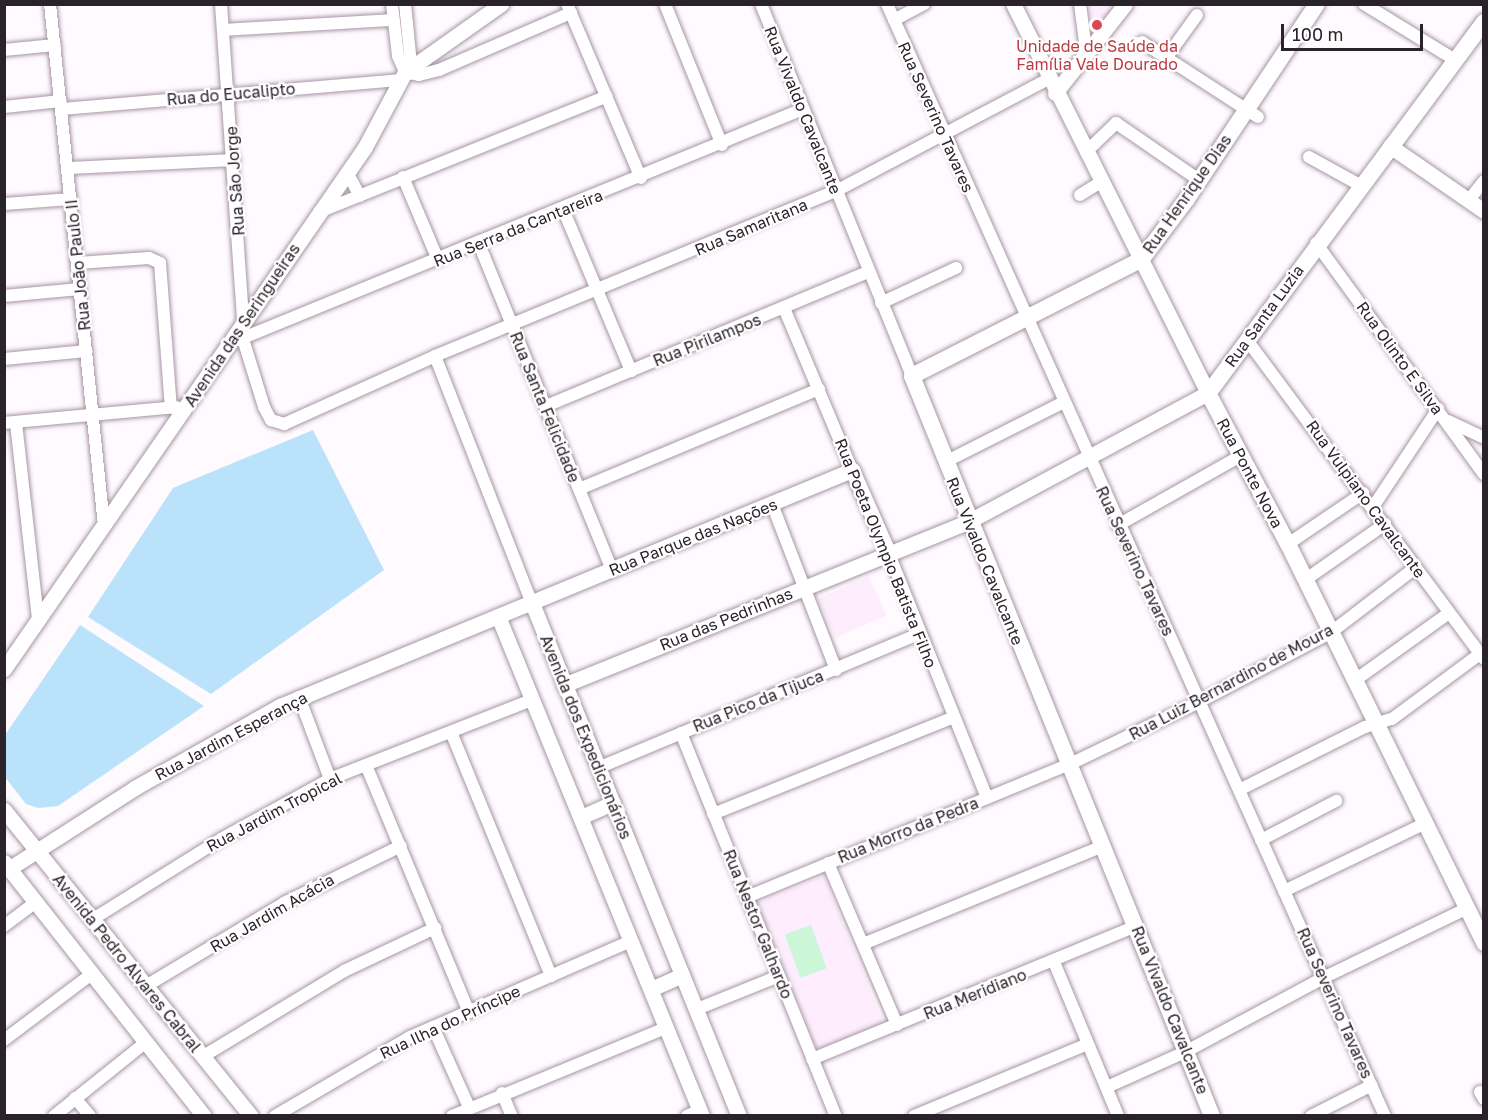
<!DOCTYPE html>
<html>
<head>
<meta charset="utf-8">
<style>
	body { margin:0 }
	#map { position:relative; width:1488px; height:1120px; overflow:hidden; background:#fefafe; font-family:"Golos Text",sans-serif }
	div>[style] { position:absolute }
	.built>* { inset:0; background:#feedfc; transform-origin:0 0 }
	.green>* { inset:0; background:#cbf7d8; transform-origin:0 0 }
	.water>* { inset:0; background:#bae2fb }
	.roads { filter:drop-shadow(0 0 2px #a794a5) drop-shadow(0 0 2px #a794a5) }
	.minor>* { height:12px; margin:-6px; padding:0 6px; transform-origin:6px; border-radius:6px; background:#fff }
	.tertiary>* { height:15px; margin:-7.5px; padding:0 7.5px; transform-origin:7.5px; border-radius:7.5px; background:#fff }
	.secondary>* { height:16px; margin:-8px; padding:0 8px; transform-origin:8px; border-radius:8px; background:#fff }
	.dots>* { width:16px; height:16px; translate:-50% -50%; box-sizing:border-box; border:3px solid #fff; border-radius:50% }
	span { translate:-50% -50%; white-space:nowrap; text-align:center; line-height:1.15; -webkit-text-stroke:4.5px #fff; paint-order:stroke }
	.health-label { font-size:16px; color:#be3a42 }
	.street-label { font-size:16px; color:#2b232a }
	.frame { position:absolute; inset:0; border:6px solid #2b232a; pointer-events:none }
	.scale { position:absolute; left:1281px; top:24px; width:142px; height:27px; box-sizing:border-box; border:3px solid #2b232a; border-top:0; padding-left:8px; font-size:18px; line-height:21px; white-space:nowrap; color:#2b232a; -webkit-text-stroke:4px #fff; paint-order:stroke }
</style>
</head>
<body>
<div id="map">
	<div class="built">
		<div style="clip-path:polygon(1089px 5px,1119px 5px,1092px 42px)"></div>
		<div style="left:869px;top:576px;width:43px;height:56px;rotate:66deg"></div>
		<div style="left:824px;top:876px;width:162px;height:71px;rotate:68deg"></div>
	</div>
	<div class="green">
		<div style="left:811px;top:925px;width:46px;height:28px;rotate:70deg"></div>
	</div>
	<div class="water">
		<div style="clip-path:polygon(313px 430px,384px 570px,211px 694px,88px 617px,173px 488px)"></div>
		<div style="clip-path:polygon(80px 625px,204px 706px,58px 806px,38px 808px,26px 804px,5px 777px,5px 735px)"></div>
	</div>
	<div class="roads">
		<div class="minor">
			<div style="left:50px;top:4px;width:525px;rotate:84.09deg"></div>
			<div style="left:221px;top:4px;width:319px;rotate:86deg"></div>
			<div style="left:392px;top:4px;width:52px;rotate:83.4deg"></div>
			<div style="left:398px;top:56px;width:17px;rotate:66deg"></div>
			<div style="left:405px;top:72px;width:14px;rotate:12deg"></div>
			<div style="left:419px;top:75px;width:21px;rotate:-14deg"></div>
			<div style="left:439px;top:70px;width:144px;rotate:-23.4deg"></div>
			<div style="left:405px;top:4px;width:70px;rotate:84.3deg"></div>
			<div style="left:567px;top:4px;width:189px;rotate:67deg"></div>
			<div style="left:665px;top:4px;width:152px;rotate:68deg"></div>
			<div style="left:761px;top:4px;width:401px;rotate:67.9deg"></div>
			<div style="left:887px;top:4px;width:1218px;rotate:65.88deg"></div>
			<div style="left:1080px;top:4px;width:53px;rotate:82.5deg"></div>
			<div style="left:1364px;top:4px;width:107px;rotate:31.6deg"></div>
			<div style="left:894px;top:20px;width:34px;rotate:-28deg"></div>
			<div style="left:224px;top:30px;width:169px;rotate:-3.4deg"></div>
			<div style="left:1142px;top:42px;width:138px;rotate:32.9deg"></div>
			<div style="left:4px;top:50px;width:51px;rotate:-5.6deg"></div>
			<div style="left:1166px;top:58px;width:53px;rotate:-54.2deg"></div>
			<div style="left:4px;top:107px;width:57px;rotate:-6deg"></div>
			<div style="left:62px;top:109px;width:338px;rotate:-4.9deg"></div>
			<div style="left:1086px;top:152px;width:42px;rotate:-44deg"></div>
			<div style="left:1116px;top:123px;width:101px;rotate:34.5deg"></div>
			<div style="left:1309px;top:157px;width:58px;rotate:28.8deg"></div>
			<div style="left:69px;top:168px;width:165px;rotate:-2.8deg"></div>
			<div style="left:347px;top:172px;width:27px;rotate:62deg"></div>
			<div style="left:403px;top:177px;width:90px;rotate:67.1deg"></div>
			<div style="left:1080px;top:195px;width:26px;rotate:-32deg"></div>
			<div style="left:1469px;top:200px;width:24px;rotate:-52deg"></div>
			<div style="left:4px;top:204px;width:67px;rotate:-4.3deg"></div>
			<div style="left:563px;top:209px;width:176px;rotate:67.2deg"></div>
			<div style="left:319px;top:212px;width:310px;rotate:-21.9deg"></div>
			<div style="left:1316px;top:243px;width:286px;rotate:54deg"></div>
			<div style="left:479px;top:244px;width:352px;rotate:67.8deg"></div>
			<div style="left:78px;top:263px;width:71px;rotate:-4deg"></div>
			<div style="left:149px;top:258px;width:12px;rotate:24deg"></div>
			<div style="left:160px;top:263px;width:145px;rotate:85.7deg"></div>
			<div style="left:4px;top:296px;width:76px;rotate:-5.3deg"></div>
			<div style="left:881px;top:303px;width:83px;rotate:-25deg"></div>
			<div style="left:784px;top:308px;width:176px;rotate:67.2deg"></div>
			<div style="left:243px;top:339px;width:71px;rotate:72.8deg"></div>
			<div style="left:264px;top:407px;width:15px;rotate:62deg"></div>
			<div style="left:271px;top:420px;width:14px;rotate:17deg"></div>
			<div style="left:284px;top:424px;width:166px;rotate:-24.2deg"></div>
			<div style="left:435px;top:356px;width:434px;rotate:-22.4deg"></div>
			<div style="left:836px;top:191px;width:240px;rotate:-27.8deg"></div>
			<div style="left:238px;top:340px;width:610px;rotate:-22.24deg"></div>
			<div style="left:1247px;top:340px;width:397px;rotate:53.4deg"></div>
			<div style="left:435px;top:356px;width:265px;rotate:68.6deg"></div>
			<div style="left:4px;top:359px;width:83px;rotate:-5.5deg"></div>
			<div style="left:546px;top:406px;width:349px;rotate:-22.6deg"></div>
			<div style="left:1448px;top:421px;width:40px;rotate:25deg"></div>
			<div style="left:4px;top:423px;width:173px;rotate:-5.3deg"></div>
			<div style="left:16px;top:423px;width:198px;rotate:83.6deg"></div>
			<div style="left:945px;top:462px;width:133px;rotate:-26.8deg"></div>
			<div style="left:579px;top:489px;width:260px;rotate:-22.6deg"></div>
			<div style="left:772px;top:504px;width:178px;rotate:68.9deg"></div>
			<div style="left:1373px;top:507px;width:118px;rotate:-56.4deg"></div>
			<div style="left:1118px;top:525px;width:142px;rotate:-29.4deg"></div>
			<div style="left:1288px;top:544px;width:91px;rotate:-34.2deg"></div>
			<div style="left:889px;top:554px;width:263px;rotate:68.1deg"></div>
			<div style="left:1305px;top:580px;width:98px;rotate:-35deg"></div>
			<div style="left:1354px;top:681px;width:117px;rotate:-35.6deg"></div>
			<div style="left:299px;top:697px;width:88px;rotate:69.3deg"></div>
			<div style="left:451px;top:732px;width:264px;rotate:67.7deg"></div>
			<div style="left:681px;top:733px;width:413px;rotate:68deg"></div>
			<div style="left:366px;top:765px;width:268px;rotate:67.4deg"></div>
			<div style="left:598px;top:768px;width:348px;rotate:-22.7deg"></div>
			<div style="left:1239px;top:790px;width:141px;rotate:-26.6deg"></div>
			<div style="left:1365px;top:727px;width:28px;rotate:-17deg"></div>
			<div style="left:1392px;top:719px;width:109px;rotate:-36.5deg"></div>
			<div style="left:713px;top:814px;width:260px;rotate:-21.9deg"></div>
			<div style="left:1261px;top:840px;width:85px;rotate:-27.5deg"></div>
			<div style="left:828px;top:863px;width:176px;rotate:66.9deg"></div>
			<div style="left:1284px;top:891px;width:155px;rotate:-25.6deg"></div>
			<div style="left:747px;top:897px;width:347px;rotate:-22.4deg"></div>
			<div style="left:1068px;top:765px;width:145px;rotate:-25.7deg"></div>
			<div style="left:1199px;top:702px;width:148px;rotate:-27.8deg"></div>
			<div style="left:1330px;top:633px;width:107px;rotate:-37.4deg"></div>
			<div style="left:93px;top:919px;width:151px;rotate:-32deg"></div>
			<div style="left:221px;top:839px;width:124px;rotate:-28.8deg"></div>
			<div style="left:330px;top:779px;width:217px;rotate:-21.4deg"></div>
			<div style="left:4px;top:926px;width:40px;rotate:-37deg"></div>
			<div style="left:863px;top:944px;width:259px;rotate:-22.2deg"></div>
			<div style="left:1054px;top:962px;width:167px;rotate:67.4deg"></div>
			<div style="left:146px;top:986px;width:161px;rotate:-31deg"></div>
			<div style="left:284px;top:903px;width:130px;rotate:-26deg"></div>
			<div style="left:697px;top:1009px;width:88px;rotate:-21.9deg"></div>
			<div style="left:433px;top:1027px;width:88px;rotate:65.8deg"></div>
			<div style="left:4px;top:1040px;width:111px;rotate:-37deg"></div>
			<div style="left:202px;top:1057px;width:166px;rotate:-31.2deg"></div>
			<div style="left:344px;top:971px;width:101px;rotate:-25.3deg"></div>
			<div style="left:812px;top:1059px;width:351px;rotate:-22.3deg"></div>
			<div style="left:1107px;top:1087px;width:88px;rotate:-24.2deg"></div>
			<div style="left:1187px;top:1051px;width:154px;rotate:-28.2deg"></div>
			<div style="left:1323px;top:978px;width:159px;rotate:-25.8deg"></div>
			<div style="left:1480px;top:1092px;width:8px;rotate:60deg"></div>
			<div style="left:502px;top:1093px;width:25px;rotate:67deg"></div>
			<div style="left:75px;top:1098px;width:23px;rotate:50deg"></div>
			<div style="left:54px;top:1116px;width:118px;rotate:-38.8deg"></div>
			<div style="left:275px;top:1116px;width:156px;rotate:-30.3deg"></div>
			<div style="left:410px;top:1037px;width:241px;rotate:-23.5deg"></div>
			<div style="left:452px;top:1116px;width:231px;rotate:-22.4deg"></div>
			<div style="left:687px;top:1116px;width:14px;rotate:-25deg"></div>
			<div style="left:914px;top:1116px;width:188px;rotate:-22.5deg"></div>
			<div style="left:1311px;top:1116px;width:68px;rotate:-26.9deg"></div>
		</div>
		<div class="tertiary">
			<div style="left:1055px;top:93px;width:113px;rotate:-51.8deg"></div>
			<div style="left:1390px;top:146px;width:114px;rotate:34.7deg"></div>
			<div style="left:532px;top:603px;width:553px;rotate:68.03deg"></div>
			<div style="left:498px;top:616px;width:540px;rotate:67.8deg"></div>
			<div style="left:4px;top:669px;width:635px;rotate:-55.33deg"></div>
			<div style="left:365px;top:147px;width:85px;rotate:-61.9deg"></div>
			<div style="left:405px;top:72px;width:118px;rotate:-35.3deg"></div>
			<div style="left:564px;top:685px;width:437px;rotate:-22deg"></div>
			<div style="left:969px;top:521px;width:271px;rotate:-28.2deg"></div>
			<div style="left:1208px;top:393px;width:435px;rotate:-116.6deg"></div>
			<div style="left:4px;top:810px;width:393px;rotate:51.1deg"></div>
			<div style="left:581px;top:817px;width:35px;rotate:-24deg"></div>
			<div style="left:4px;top:862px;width:323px;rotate:51.8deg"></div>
			<div style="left:10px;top:868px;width:150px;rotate:-32.7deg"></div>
			<div style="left:136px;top:787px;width:165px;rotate:-29.4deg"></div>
			<div style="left:280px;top:706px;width:619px;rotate:-22.42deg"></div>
			<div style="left:852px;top:470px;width:92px;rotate:66.2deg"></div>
			<div style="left:651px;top:989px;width:34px;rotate:-24deg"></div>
		</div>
		<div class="secondary">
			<div style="left:1484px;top:22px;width:462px;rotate:126.6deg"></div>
			<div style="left:1208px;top:393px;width:171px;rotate:62.1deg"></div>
			<div style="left:1288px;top:544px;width:445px;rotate:63.8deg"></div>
			<div style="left:1212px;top:1116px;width:798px;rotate:-112.07deg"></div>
			<div style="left:912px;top:376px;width:257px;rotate:-26.9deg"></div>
			<div style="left:1141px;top:260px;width:76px;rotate:-53deg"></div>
			<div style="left:1187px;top:199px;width:234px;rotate:-56.3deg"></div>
		</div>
	</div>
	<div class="dots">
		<div style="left:1097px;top:25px;background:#e0444e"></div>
	</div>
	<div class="health-label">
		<span style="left:1097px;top:55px">Unidade de Saúde da<br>Família Vale Dourado</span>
	</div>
	<div class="street-label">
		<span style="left:231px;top:94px;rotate:-5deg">Rua do Eucalipto</span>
		<span style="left:803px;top:110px;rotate:68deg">Rua Vivaldo Cavalcante</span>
		<span style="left:936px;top:117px;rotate:66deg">Rua Severino Tavares</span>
		<span style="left:235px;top:181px;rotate:-94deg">Rua São Jorge</span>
		<span style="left:1187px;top:194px;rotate:-55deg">Rua Henrique Dias</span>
		<span style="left:751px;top:227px;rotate:-23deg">Rua Samaritana</span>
		<span style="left:518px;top:228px;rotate:-22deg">Rua Serra da Cantareira</span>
		<span style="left:78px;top:265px;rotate:-96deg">Rua João Paulo II</span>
		<span style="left:1264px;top:316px;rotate:-54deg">Rua Santa Luzia</span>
		<span style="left:242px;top:325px;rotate:-56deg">Avenida das Seringueiras</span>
		<span style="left:707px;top:340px;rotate:-22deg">Rua Pirilampos</span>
		<span style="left:1400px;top:358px;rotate:54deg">Rua Olinto E Silva</span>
		<span style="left:545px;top:407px;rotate:68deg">Rua Santa Felicidade</span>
		<span style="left:1250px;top:473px;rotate:62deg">Rua Ponte Nova</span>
		<span style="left:1366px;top:499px;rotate:54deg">Rua Vulpiano Cavalcante</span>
		<span style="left:693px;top:537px;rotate:-22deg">Rua Parque das Nações</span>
		<span style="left:886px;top:553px;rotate:68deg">Rua Poeta Olympio Batista Filho</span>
		<span style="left:985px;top:561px;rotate:68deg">Rua Vivaldo Cavalcante</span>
		<span style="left:1135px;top:561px;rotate:65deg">Rua Severino Tavares</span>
		<span style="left:726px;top:619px;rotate:-22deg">Rua das Pedrinhas</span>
		<span style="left:1231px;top:682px;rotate:-28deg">Rua Luiz Bernardino de Moura</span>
		<span style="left:758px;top:701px;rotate:-22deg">Rua Pico da Tijuca</span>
		<span style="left:231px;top:736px;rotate:-28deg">Rua Jardim Esperança</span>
		<span style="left:586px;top:737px;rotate:68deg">Avenida dos Expedicionários</span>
		<span style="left:274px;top:812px;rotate:-28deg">Rua Jardim Tropical</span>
		<span style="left:908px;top:830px;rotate:-22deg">Rua Morro da Pedra</span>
		<span style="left:272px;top:913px;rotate:-30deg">Rua Jardim Acácia</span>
		<span style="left:758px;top:924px;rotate:68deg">Rua Nestor Galhardo</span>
		<span style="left:127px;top:963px;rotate:51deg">Avenida Pedro Alvares Cabral</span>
		<span style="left:975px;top:994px;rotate:-22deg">Rua Meridiano</span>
		<span style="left:1335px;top:1003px;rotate:66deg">Rua Severino Tavares</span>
		<span style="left:1170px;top:1010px;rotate:68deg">Rua Vivaldo Cavalcante</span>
		<span style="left:450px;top:1022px;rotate:-25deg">Rua Ilha do Príncipe</span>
	</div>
	<div class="frame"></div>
	<div class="scale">100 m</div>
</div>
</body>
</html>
